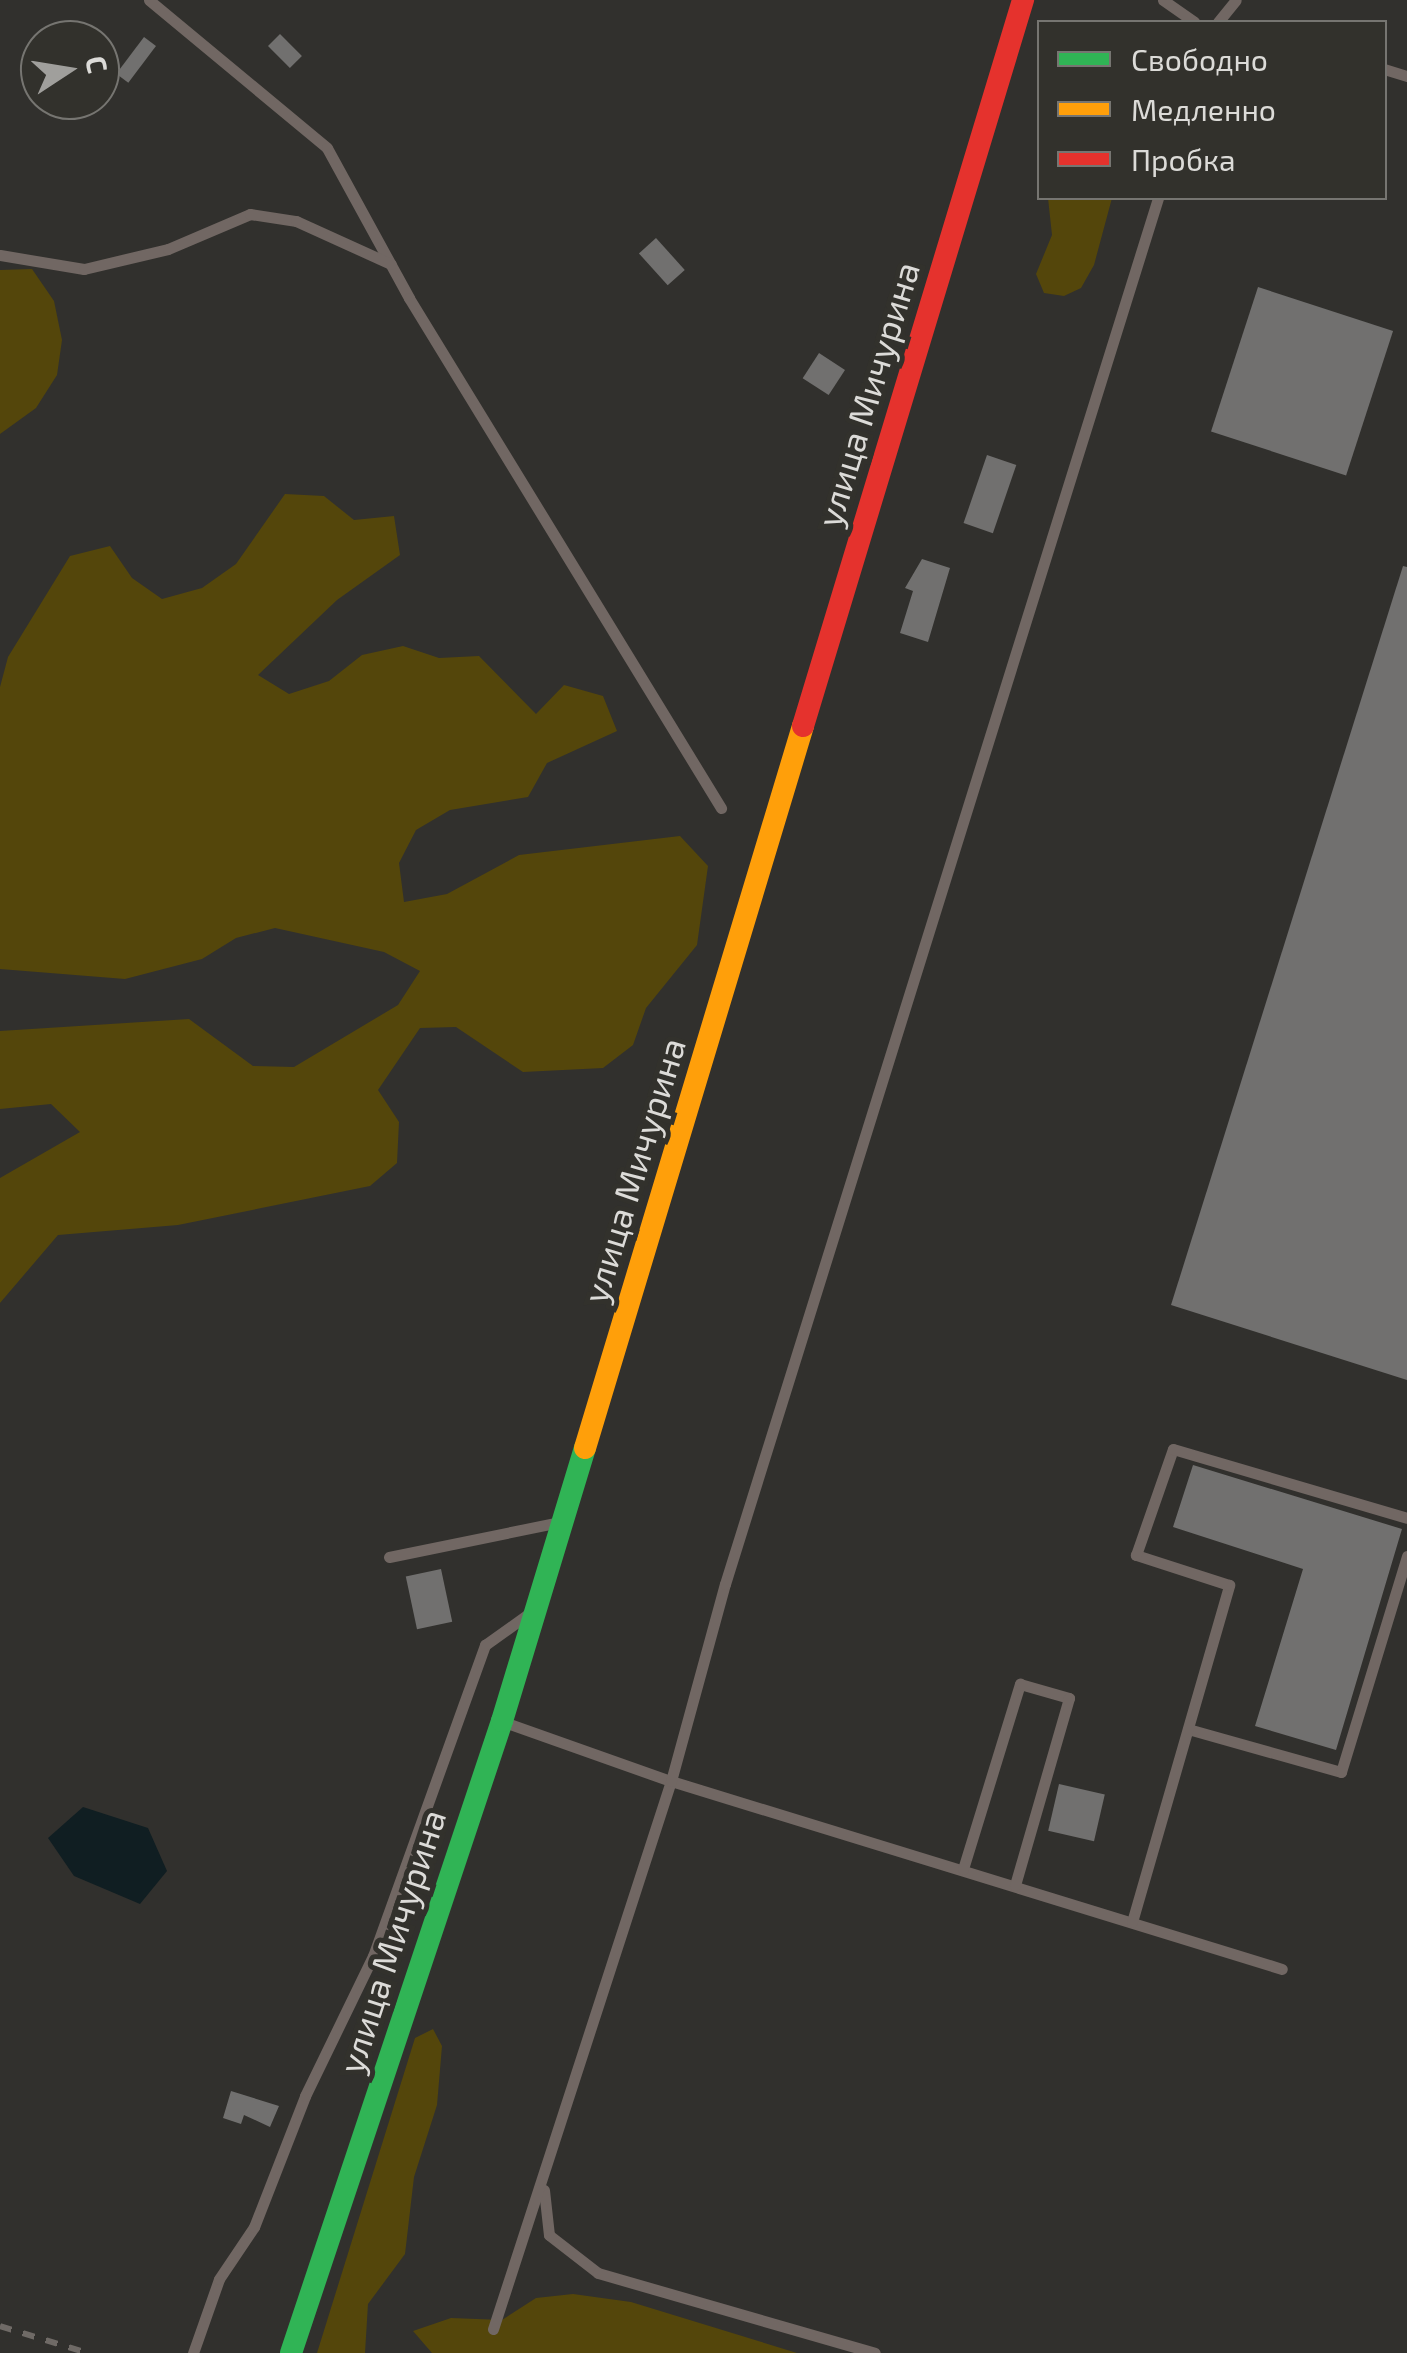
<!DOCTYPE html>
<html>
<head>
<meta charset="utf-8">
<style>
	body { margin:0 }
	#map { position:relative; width:1407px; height:2353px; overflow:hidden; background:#31302d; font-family:"Exo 2",sans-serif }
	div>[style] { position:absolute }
	.green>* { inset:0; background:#54460b }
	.water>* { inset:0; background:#101e22 }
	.building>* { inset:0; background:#71706f; transform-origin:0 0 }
	.lane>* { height:11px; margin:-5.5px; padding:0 5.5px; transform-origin:5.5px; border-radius:5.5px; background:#716763 }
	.fast>* { height:22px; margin:-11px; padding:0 11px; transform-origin:11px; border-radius:11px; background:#30b455 }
	.slow>* { height:22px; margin:-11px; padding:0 11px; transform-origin:11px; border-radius:11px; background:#ff9f0a }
	.jam>* { height:22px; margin:-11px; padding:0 11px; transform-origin:11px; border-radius:11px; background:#e5322d }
	.rail>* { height:6px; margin-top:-3px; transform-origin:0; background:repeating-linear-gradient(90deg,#6f6a66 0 12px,transparent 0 24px) }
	span { translate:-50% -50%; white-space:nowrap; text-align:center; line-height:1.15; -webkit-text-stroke:10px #32312c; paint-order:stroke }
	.street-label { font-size:35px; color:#dcdbd8 }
	.legend { position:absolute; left:1037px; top:20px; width:350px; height:180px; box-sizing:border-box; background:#32312c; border:2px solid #767571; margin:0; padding:12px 18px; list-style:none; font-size:30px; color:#dcdbd8 }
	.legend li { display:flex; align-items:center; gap:20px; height:50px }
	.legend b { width:50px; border:2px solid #767571 }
	.north { position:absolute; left:20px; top:20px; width:100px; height:100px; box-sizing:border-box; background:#32312c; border:2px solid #767571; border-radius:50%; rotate:78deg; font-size:28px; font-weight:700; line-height:40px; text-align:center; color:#dcdbd8 }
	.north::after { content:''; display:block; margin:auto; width:35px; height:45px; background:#a09f9c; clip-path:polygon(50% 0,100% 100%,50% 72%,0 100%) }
</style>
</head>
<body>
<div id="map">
	<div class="green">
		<div style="clip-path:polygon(1048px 198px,1112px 198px,1094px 265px,1081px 288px,1064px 296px,1044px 293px,1036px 274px,1052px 235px)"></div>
		<div style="clip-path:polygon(32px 269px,54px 301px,62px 340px,57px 375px,36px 408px,0 434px,0 270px)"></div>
		<div style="clip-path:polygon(285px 494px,324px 496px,354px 520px,394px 516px,400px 555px,337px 600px,258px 675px,289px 694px,329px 681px,362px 655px,403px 646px,439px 658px,479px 656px,536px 714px,564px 685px,603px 696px,617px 731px,547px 763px,528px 797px,450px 810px,416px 830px,399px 863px,404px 902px,447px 894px,519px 855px,680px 836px,708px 866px,697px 945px,646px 1008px,633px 1045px,603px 1068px,523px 1072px,456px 1027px,420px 1028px,378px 1090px,399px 1122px,397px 1163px,370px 1186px,178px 1225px,58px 1235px,0 1303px,0 1178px,80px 1132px,51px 1104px,0 1109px,0 1031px,189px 1019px,253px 1066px,294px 1067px,398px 1005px,420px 971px,384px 952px,275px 928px,236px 938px,202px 959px,125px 979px,0 969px,0 687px,8px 657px,70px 556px,110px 546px,132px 578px,162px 599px,202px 588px,236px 564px)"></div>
		<div style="clip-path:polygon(433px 2029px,442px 2046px,437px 2105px,414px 2177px,405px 2254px,368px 2304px,365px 2353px,317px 2353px,415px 2038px)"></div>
		<div style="clip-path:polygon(573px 2294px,631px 2302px,797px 2353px,432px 2353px,413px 2331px,451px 2318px,502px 2320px,536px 2298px)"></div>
	</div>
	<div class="water">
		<div style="clip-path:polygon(83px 1807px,148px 1828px,167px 1871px,140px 1904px,74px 1876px,48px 1838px)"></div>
	</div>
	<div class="building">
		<div style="left:280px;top:34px;width:31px;height:17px;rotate:45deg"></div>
		<div style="left:144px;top:37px;width:15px;height:46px;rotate:37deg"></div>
		<div style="left:656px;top:238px;width:43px;height:23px;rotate:48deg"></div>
		<div style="left:1258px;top:287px;width:142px;height:152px;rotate:18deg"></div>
		<div style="left:819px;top:353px;width:31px;height:30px;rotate:33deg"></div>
		<div style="left:987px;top:455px;width:31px;height:72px;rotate:19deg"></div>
		<div style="clip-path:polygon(922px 559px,950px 568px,928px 642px,900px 633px,913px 591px,905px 588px)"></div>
		<div style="clip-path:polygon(1403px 566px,1407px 567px,1407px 1380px,1171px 1305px)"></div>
		<div style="clip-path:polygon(1193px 1465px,1402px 1529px,1336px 1750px,1255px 1726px,1303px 1569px,1173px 1527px)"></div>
		<div style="left:441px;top:1569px;width:54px;height:36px;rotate:78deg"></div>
		<div style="left:1059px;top:1784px;width:47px;height:48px;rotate:13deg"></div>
		<div style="clip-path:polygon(231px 2091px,279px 2106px,270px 2127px,244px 2115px,241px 2124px,223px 2118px)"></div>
	</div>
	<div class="lane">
		<div style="left:149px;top:0;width:231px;rotate:39.7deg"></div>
		<div style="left:327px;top:148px;width:171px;rotate:61.3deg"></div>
		<div style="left:409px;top:298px;width:598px;rotate:58.54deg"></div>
		<div style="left:1163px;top:0;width:38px;rotate:35deg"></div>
		<div style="left:1218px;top:22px;width:28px;rotate:-51deg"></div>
		<div style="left:1384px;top:69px;width:24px;rotate:17deg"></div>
		<div style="left:0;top:255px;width:85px;rotate:9.5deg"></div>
		<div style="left:84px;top:269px;width:86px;rotate:-13.4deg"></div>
		<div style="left:168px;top:249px;width:89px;rotate:-23.1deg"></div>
		<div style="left:250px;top:214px;width:47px;rotate:8.7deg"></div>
		<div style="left:296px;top:221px;width:104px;rotate:24.4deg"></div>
		<div style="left:389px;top:1557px;width:175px;rotate:-11.6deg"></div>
		<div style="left:504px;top:1722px;width:177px;rotate:19.5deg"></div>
		<div style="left:671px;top:1781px;width:639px;rotate:17.1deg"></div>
		<div style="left:1188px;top:1729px;width:159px;rotate:15.7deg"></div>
		<div style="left:1341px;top:1772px;width:226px;rotate:-73deg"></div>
		<div style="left:963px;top:1869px;width:194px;rotate:-72.9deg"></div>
		<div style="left:1020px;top:1684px;width:51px;rotate:15.9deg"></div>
		<div style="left:1069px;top:1698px;width:195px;rotate:106.1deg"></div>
		<div style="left:1132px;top:1922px;width:351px;rotate:-73.9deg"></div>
		<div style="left:1229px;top:1585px;width:98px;rotate:-162.1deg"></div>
		<div style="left:1136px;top:1555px;width:112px;rotate:-70.8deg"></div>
		<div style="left:1173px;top:1449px;width:244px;rotate:16.4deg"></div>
		<div style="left:544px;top:2190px;width:45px;rotate:83.7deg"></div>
		<div style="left:549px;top:2235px;width:62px;rotate:37.8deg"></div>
		<div style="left:598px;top:2273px;width:288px;rotate:16.1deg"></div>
		<div style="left:493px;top:2329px;width:576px;rotate:-72.01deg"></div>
		<div style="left:671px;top:1781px;width:204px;rotate:-74.7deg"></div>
		<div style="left:725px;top:1584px;width:1452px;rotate:-72.65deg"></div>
		<div style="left:193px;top:2353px;width:78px;rotate:-70.6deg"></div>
		<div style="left:219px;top:2279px;width:63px;rotate:-56.1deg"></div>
		<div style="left:254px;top:2227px;width:141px;rotate:-68.7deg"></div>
		<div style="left:305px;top:2096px;width:156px;rotate:-64.1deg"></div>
		<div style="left:373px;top:1956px;width:331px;rotate:-70.2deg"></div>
		<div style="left:485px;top:1645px;width:52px;rotate:-35.5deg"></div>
	</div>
	<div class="fast">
		<div style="left:291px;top:2353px;width:666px;rotate:-71.54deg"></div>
		<div style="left:502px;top:1721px;width:285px;rotate:-73.1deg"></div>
	</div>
	<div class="slow">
		<div style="left:585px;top:1448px;width:754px;rotate:-73.2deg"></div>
	</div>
	<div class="jam">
		<div style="left:803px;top:726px;width:759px;rotate:-73.14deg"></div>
	</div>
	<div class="rail">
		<div style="left:0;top:2326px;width:92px;rotate:17.1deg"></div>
	</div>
	<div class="street-label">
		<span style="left:867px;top:394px;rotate:-73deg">улица Мичурина</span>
		<span style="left:633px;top:1170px;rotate:-73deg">улица Мичурина</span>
		<span style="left:391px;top:1941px;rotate:-72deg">улица Мичурина</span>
	</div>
	<ul class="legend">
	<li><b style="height:12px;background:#30b455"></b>Свободно</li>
	<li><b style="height:12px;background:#ff9f0a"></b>Медленно</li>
	<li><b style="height:12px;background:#e5322d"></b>Пробка</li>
	</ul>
	<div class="north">С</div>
</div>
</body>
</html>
